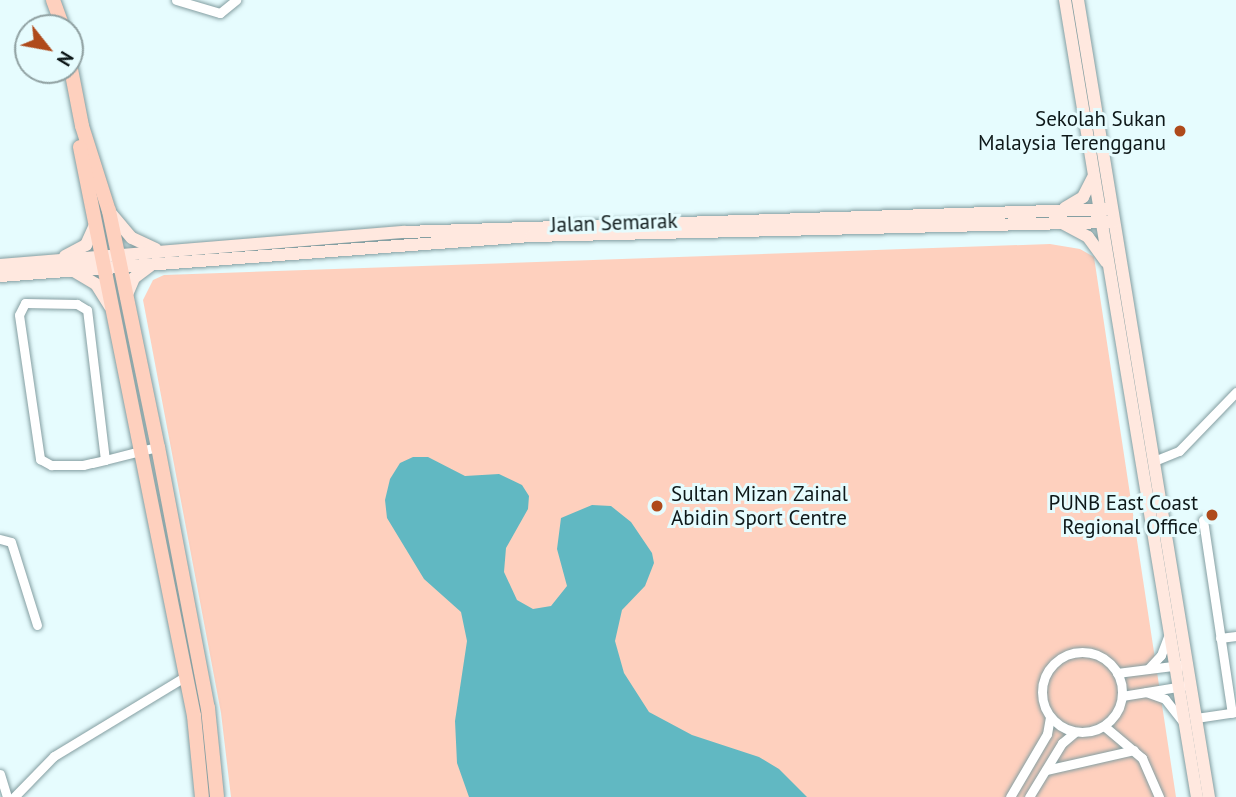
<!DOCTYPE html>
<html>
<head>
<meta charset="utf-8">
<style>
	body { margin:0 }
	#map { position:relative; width:1236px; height:797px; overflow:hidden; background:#e6fcfe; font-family:"PT Sans",sans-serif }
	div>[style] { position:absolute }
	.green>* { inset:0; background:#fed0be }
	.water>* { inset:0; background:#61b8c2 }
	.roads { filter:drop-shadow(0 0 2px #849ea1) drop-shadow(0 0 2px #849ea1) }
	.street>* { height:9px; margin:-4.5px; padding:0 4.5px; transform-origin:4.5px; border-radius:4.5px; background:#fff }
	.street>.ring { margin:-4.5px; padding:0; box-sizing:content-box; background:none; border:9px solid #fff; border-radius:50% }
	.secondary>* { height:12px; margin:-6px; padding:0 6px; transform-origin:6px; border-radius:6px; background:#ffe8df }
	.primary>* { height:14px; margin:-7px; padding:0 7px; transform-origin:7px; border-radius:7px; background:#fed0be }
	.dots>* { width:19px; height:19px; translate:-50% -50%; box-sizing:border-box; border:4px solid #e6fcfe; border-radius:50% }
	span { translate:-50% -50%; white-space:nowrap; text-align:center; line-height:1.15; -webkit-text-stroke:6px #e6fcfe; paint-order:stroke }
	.poi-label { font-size:21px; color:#0e1819 }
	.right { translate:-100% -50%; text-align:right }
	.left { translate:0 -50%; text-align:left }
	.street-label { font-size:21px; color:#0e1819 }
	.north { position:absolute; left:14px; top:14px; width:70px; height:70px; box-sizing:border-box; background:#e6fcfe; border:2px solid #90a1a2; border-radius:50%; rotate:121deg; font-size:19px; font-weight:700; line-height:28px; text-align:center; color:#0e1819 }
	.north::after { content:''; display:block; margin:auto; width:24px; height:32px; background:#af4a1b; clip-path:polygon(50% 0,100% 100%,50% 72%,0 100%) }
</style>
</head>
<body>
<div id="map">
	<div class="green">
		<div style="clip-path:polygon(1050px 244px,1080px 249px,1094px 257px,1176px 797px,231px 797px,221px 713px,143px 300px,153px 280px,164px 275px)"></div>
	</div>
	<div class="water">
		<div style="clip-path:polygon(413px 457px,428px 457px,465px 476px,499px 474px,522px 485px,529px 496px,528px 509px,506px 548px,504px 572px,517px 600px,533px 609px,551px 606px,567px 586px,557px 549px,561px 518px,592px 505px,611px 506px,631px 522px,652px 553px,654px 563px,645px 586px,622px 610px,615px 641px,624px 673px,649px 712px,692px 735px,759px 757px,779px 769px,807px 797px,469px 797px,457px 763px,455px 721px,467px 641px,461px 612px,424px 579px,387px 518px,385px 500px,390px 479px,400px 463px)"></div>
	</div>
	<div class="roads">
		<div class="street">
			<div style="left:176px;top:0;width:46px;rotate:16.5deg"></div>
			<div style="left:220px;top:13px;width:21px;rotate:-39deg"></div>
			<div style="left:105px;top:460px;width:151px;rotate:-96.8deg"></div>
			<div style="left:87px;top:310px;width:12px;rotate:-149deg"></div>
			<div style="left:77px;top:304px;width:52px;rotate:-178.9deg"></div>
			<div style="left:25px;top:303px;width:13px;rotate:117deg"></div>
			<div style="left:19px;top:315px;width:146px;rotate:81.7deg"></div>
			<div style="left:40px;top:459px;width:13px;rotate:29deg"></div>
			<div style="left:51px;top:465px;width:32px"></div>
			<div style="left:83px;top:465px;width:9px;rotate:-13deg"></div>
			<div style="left:92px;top:463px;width:13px;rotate:-13deg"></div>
			<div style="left:105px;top:460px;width:40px;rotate:-14.4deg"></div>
			<div style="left:144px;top:450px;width:14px;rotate:-12deg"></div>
			<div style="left:1154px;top:461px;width:27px;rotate:-22deg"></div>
			<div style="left:1179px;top:451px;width:82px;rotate:-46deg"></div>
			<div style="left:1203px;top:520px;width:195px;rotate:81.5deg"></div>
			<div style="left:0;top:539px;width:11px;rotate:15deg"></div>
			<div style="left:11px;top:542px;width:87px;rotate:72.6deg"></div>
			<div style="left:1220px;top:638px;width:16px;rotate:-7deg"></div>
			<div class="ring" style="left:1042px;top:652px;width:71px;height:71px"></div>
			<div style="left:1148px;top:669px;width:19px;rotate:-47deg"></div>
			<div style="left:1161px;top:655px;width:22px;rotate:-69deg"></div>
			<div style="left:1117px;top:673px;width:64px;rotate:-7.1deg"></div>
			<div style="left:1146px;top:692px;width:20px;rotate:20deg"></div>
			<div style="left:1165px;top:699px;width:29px;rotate:52deg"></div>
			<div style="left:1122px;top:696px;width:62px;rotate:-9.3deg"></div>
			<div style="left:1196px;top:718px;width:40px;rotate:-8.5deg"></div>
			<div style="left:1104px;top:726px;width:50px;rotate:40.1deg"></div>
			<div style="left:1142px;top:758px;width:43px;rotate:66.4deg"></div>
			<div style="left:1046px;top:770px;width:90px;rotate:-12.8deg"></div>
			<div style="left:0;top:774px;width:24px;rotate:73deg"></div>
			<div style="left:14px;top:797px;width:57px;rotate:-45.7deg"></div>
			<div style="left:54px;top:756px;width:154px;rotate:-31.2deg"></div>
			<div style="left:1010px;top:797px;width:73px;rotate:-59.6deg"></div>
			<div style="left:1047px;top:734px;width:17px;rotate:-80deg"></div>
			<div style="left:1029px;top:797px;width:63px;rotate:-58.6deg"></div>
			<div style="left:1062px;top:743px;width:17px;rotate:-40deg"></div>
		</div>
		<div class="secondary">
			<div style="left:1065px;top:0;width:808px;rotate:80.6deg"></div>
			<div style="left:1078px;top:0;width:808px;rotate:80.67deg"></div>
			<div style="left:1065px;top:208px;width:21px;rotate:-31deg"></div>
			<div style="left:1083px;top:197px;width:22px;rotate:-63deg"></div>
			<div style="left:109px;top:211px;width:35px;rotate:50deg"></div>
			<div style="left:132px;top:238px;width:26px;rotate:25deg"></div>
			<div style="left:1064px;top:224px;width:27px;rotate:28deg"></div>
			<div style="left:1088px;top:237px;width:31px;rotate:54deg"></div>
			<div style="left:65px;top:256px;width:24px;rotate:-28deg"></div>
			<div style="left:86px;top:245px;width:24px;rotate:-66deg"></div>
			<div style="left:0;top:265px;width:406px;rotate:-4.7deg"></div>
			<div style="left:405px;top:232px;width:707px;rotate:-1.86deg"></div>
			<div style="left:74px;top:271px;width:26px;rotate:31deg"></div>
			<div style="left:96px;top:284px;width:26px;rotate:58deg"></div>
			<div style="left:0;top:276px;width:533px;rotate:-4.31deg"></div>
			<div style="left:531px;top:236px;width:583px;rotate:-1.38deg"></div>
			<div style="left:126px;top:297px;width:21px;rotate:-67deg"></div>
			<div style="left:134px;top:278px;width:20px;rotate:-37deg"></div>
		</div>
		<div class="primary">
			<div style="left:53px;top:0;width:30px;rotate:70deg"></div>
			<div style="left:70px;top:64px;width:63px;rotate:79deg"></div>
			<div style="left:82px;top:126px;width:89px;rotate:72.4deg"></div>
			<div style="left:109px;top:211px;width:241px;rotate:78.3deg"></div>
			<div style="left:158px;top:447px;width:266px;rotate:79.2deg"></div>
			<div style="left:208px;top:708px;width:89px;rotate:84.2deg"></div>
			<div style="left:80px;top:147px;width:580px;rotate:78.67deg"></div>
			<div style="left:194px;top:716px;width:81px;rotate:84.4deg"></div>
		</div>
	</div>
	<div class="dots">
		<div style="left:1180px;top:131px;background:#af4a1b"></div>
		<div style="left:657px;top:506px;background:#af4a1b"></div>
		<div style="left:1212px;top:515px;background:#af4a1b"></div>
	</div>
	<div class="poi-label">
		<span class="right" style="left:1166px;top:131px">Sekolah Sukan<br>Malaysia Terengganu</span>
		<span class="left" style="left:671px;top:506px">Sultan Mizan Zainal<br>Abidin Sport Centre</span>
		<span class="right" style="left:1198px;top:515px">PUNB East Coast<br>Regional Office</span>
	</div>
	<div class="street-label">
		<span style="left:614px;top:223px;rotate:-2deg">Jalan Semarak</span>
	</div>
	<div class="north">N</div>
</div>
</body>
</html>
